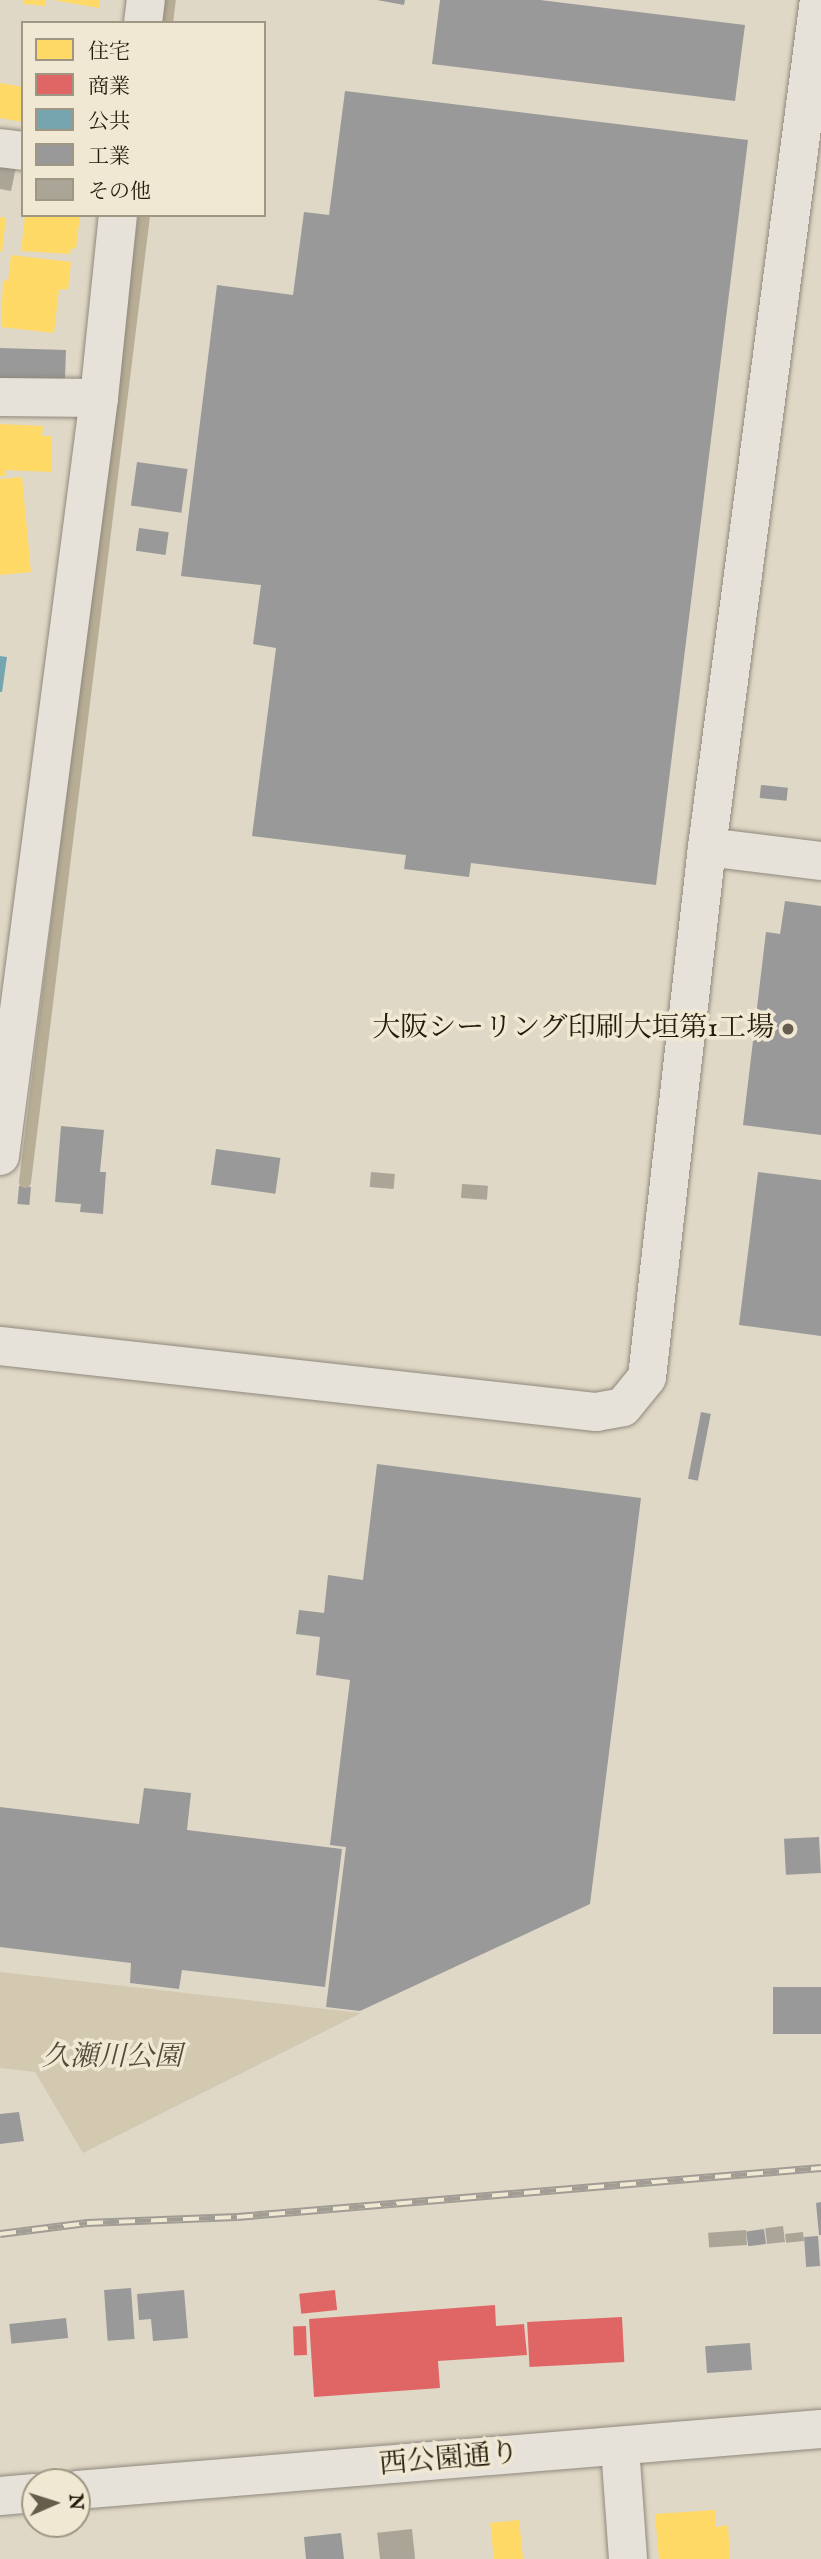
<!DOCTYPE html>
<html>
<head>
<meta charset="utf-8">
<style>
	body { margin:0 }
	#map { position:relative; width:821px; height:2559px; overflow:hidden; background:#e0d8c6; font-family:"IM FELL English","Noto Serif JP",serif }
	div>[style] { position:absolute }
	.green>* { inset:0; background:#d3c8b0 }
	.homes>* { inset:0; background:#ffd966; transform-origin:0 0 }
	.shops>* { inset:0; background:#e06666; transform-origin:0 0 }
	.public>* { inset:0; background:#76a5af }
	.industry>* { inset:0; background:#999; transform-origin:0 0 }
	.stream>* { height:12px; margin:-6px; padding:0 6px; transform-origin:6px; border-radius:6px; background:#b8ad95 }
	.building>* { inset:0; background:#aba598; transform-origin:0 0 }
	.roads { filter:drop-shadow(0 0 2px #8f897d) drop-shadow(0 0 2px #8f897d) }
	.minor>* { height:38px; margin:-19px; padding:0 19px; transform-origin:19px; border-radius:19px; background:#e6e2da }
	.rail>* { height:8px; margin-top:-4px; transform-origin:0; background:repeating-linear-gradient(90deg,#f1e8d3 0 16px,#a19d95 0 32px); box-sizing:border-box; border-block:2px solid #a19d95 }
	.dots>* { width:19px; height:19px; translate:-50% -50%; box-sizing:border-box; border:4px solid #f1e8d3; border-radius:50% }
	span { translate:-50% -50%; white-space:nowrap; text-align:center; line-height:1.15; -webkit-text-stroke:7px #f1e8d3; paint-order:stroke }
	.poi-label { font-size:28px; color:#251b0c }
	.right { translate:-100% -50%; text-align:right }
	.park-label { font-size:28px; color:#564b38; font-style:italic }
	.street-label { font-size:28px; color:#251b0c }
	.legend { position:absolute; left:21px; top:21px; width:245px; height:196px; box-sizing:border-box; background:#f1e8d3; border:2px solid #9f9683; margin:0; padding:9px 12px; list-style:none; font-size:21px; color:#251b0c }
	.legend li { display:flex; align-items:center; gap:14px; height:35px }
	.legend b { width:35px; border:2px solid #9f9683 }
	.north { position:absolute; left:21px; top:2468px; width:70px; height:70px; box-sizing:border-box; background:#f1e8d3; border:2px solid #9f9683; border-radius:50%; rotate:87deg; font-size:19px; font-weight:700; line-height:28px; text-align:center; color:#251b0c }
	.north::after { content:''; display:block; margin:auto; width:24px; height:32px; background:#665d4d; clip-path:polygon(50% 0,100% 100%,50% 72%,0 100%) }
</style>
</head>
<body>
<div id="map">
	<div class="green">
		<div style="clip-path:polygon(0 1972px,361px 2013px,83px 2153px,35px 2072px,0 2068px)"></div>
	</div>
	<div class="homes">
		<div style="clip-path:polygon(24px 0,46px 0,45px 6px,24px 4px)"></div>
		<div style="clip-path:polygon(53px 0,100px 0,99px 8px)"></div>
		<div style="clip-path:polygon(0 83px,23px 87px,23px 122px,0 118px)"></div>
		<div style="clip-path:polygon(25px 215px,80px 215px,76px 249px,71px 248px,70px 254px,21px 251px)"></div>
		<div style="clip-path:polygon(0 217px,6px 218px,2px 252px,0 252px)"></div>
		<div style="clip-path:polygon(11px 255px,71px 262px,68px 290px,59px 289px,54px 333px,1px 327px,3px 280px,8px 281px)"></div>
		<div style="clip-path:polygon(0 424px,43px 426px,42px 436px,52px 436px,51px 472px,5px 470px,5px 476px,0 476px)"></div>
		<div style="clip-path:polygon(22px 477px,31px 572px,0 575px,0 479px)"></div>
		<div style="clip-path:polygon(715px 2510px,716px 2527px,728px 2525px,730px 2559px,659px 2559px,655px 2514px)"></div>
		<div style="left:519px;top:2520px;width:39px;height:29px;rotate:84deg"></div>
	</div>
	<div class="shops">
		<div style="left:335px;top:2290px;width:20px;height:36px;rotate:84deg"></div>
		<div style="clip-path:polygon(495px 2305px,496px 2326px,524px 2324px,527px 2355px,438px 2361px,440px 2388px,314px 2397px,309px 2319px)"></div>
		<div style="left:622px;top:2317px;width:45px;height:95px;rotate:87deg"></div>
		<div style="left:306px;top:2326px;width:29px;height:13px;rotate:88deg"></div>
	</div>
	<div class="public">
		<div style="clip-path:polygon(0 656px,7px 657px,2px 692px,0 692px)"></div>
	</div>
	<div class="industry">
		<div style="clip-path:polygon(377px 0,405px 0,404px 5px)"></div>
		<div style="clip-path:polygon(440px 0,540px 0,745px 25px,735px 101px,432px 64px)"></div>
		<div style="clip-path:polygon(345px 91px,748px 140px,656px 885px,471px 863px,469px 877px,404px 869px,406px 855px,252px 836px,276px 648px,253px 644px,261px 585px,181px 576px,217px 285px,293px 295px,304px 212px,329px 215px)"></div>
		<div style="clip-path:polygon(0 348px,66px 350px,65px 378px,47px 389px,0 388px)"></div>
		<div style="left:137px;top:462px;width:51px;height:44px;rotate:8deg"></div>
		<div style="left:139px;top:528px;width:30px;height:23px;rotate:8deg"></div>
		<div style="left:761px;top:785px;width:27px;height:13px;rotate:6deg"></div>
		<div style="clip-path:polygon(785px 901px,821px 906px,821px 1135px,743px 1125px,766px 932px,780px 934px)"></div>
		<div style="clip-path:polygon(61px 1126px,104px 1130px,100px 1172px,106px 1172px,103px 1214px,80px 1212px,81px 1204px,55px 1202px)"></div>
		<div style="left:216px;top:1149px;width:65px;height:36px;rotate:8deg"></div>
		<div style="clip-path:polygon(758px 1172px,821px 1180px,821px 1336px,739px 1325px)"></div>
		<div style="left:19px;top:1186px;width:12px;height:18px;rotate:5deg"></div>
		<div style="left:701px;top:1412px;width:10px;height:68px;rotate:11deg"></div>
		<div style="clip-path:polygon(377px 1464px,641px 1498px,590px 1904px,360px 2011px,326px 2007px,346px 1847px,330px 1845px,350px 1680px,316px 1675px,320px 1637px,296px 1634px,299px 1610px,324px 1613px,328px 1575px,363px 1580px)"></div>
		<div style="clip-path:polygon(144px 1788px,191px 1793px,187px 1830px,342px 1849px,325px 1987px,182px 1970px,179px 1989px,130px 1983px,131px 1963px,0 1947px,0 1807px,139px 1824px)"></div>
		<div style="left:819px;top:1837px;width:36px;height:35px;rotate:87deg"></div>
		<div style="left:821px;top:1987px;width:47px;height:48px;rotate:90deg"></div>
		<div style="clip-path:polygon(19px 2112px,24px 2141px,0 2144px,0 2114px)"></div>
		<div style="clip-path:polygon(821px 2202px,821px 2235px,819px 2235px,816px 2203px)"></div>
		<div style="left:764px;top:2229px;width:15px;height:18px;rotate:82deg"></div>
		<div style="left:818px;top:2236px;width:30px;height:14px;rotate:86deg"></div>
		<div style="left:131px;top:2288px;width:51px;height:27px;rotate:86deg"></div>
		<div style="clip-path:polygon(184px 2290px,188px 2338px,153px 2341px,151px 2319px,139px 2320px,137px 2294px)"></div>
		<div style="left:66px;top:2318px;width:20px;height:57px;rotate:84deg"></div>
		<div style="left:750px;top:2343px;width:27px;height:45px;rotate:86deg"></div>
		<div style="clip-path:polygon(341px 2533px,344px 2559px,306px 2559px,304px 2537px)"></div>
	</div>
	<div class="stream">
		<div style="left:167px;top:23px;width:23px;rotate:-83deg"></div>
		<div style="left:25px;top:1182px;width:974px;rotate:-82.98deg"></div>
	</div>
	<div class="building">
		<div style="clip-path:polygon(0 159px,17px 162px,11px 191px,0 189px)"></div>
		<div style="left:371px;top:1172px;width:24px;height:15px;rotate:5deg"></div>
		<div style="left:462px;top:1184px;width:26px;height:14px;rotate:4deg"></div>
		<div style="left:783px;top:2226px;width:16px;height:18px;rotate:83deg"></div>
		<div style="left:746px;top:2230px;width:15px;height:38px;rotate:86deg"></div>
		<div style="left:803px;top:2232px;width:9px;height:18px;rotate:84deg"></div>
		<div style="left:412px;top:2529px;width:30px;height:35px;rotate:84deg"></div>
	</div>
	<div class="roads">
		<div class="minor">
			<div style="left:143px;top:23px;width:23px;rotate:-83deg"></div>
			<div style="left:0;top:148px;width:23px;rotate:7deg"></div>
			<div style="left:0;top:397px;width:99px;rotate:0.6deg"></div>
			<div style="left:707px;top:847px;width:115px;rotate:7deg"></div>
			<div style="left:0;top:1156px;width:764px;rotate:-82.56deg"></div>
			<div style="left:99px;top:398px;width:184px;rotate:-84.1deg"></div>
			<div style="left:0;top:1346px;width:600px;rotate:6.32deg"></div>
			<div style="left:596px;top:1412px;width:27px;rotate:-10deg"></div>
			<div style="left:623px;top:1407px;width:38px;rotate:-51deg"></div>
			<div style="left:647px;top:1377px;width:533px;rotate:-83.54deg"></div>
			<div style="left:707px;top:847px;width:854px;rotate:-82.47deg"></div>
			<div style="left:620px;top:2447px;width:112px;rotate:85.9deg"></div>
			<div style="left:77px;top:2490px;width:746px;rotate:-4.69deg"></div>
			<div style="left:0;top:2496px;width:35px;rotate:-5deg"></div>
		</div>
	</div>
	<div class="rail">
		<div style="left:0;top:2234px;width:88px;rotate:-7.2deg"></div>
		<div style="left:87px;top:2223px;width:150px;rotate:-2.3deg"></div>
		<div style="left:237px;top:2217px;width:586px;rotate:-4.8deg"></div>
	</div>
	<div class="dots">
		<div style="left:788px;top:1029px;background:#665d4d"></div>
	</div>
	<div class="poi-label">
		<span class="right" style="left:774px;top:1029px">大阪シーリング印刷大垣第1工場</span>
	</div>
	<div class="park-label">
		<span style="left:112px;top:2058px">久瀬川公園</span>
	</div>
	<div class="street-label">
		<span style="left:449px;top:2460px;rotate:-5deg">西公園通り</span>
	</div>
	<ul class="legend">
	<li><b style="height:19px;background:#ffd966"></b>住宅</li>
	<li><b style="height:19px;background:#e06666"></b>商業</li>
	<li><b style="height:19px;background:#76a5af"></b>公共</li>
	<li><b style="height:19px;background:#999"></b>工業</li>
	<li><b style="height:19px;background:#aba598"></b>その他</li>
	</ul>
	<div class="north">N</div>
</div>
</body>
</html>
